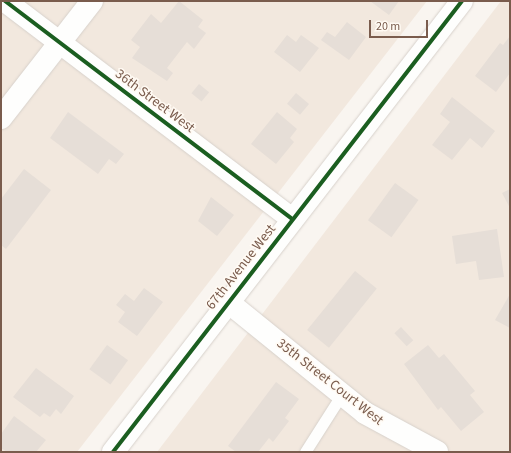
<!DOCTYPE html>
<html>
<head>
<meta charset="utf-8">
<style>
	body { margin:0 }
	#map { position:relative; width:511px; height:453px; overflow:hidden; background:#f9f5f0; font-family:"Source Sans 3",sans-serif }
	div>[style] { position:absolute }
	.residential>* { inset:0; background:#f2e8de }
	.building>* { inset:0; background:#e6ded7; transform-origin:0 0 }
	.roads { filter:drop-shadow(0 0 1px #d7d1cb) drop-shadow(0 0 1px #d7d1cb) }
	.service>* { height:11px; margin:-5.5px; padding:0 5.5px; transform-origin:5.5px; border-radius:5.5px; background:#fefefd }
	.minor>* { height:22px; margin:-11px; padding:0 11px; transform-origin:11px; border-radius:11px; background:#fefefd }
	.tertiary>* { height:22px; margin:-11px; padding:0 11px; transform-origin:11px; border-radius:11px; background:#fefefd }
	.cycleway>* { height:4px; margin:-2px; padding:0 2px; transform-origin:2px; border-radius:2px; background:#1b5e20 }
	span { translate:-50% -50%; white-space:nowrap; text-align:center; line-height:1.15; -webkit-text-stroke:3px #fffaf3; paint-order:stroke }
	.street-label { font-size:14px; color:#7a5c4d }
	.frame { position:absolute; inset:0; border:2px solid #7a5c4d; pointer-events:none }
	.scale { position:absolute; left:369px; top:20px; width:59px; height:18px; box-sizing:border-box; border:2px solid #7a5c4d; border-top:0; padding-left:5px; font-size:12px; line-height:14px; white-space:nowrap; color:#7a5c4d; -webkit-text-stroke:3px #fffaf3; paint-order:stroke }
</style>
</head>
<body>
<div id="map">
	<div class="residential">
		<div style="clip-path:polygon(1px 1px,427px 1px,77px 452px,1px 452px)"></div>
		<div style="clip-path:polygon(501px 1px,510px 1px,510px 452px,157px 452px)"></div>
	</div>
	<div class="building">
		<div style="clip-path:polygon(179px 1px,203px 20px,198px 27px,206px 33px,194px 49px,187px 42px,167px 68px,173px 73px,167px 81px,132px 58px,140px 47px,131px 40px,151px 14px,161px 23px)"></div>
		<div style="clip-path:polygon(370px 1px,399px 1px,389px 15px)"></div>
		<div style="clip-path:polygon(347px 22px,366px 37px,349px 60px,321px 40px,327px 32px,335px 37px)"></div>
		<div style="clip-path:polygon(287px 35px,296px 42px,301px 35px,319px 48px,300px 72px,274px 52px)"></div>
		<div style="clip-path:polygon(510px 36px,510px 73px,496px 92px,475px 76px,500px 43px,503px 45px)"></div>
		<div style="left:199px;top:84px;width:13px;height:12px;rotate:39deg"></div>
		<div style="left:296px;top:93px;width:17px;height:14px;rotate:40deg"></div>
		<div style="clip-path:polygon(452px 97px,495px 131px,482px 148px,470px 138px,452px 160px,432px 145px,450px 122px,440px 114px)"></div>
		<div style="clip-path:polygon(68px 112px,124px 154px,116px 164px,109px 159px,98px 174px,50px 138px)"></div>
		<div style="clip-path:polygon(277px 112px,297px 129px,290px 138px,294px 142px,276px 164px,251px 144px)"></div>
		<div style="clip-path:polygon(24px 169px,51px 190px,6px 249px,1px 245px,1px 199px)"></div>
		<div style="left:395px;top:183px;width:29px;height:46px;rotate:36deg"></div>
		<div style="clip-path:polygon(510px 189px,510px 208px,502px 193px)"></div>
		<div style="clip-path:polygon(211px 197px,234px 215px,217px 236px,198px 221px)"></div>
		<div style="clip-path:polygon(497px 229px,504px 277px,479px 280px,476px 261px,456px 264px,452px 236px)"></div>
		<div style="left:355px;top:271px;width:28px;height:76px;rotate:39deg"></div>
		<div style="clip-path:polygon(144px 288px,163px 302px,137px 336px,118px 322px,125px 312px,116px 305px,125px 294px,134px 301px)"></div>
		<div style="clip-path:polygon(510px 294px,510px 328px,495px 320px)"></div>
		<div style="left:401px;top:327px;width:18px;height:9px;rotate:47deg"></div>
		<div style="left:107px;top:345px;width:26px;height:30px;rotate:36deg"></div>
		<div style="clip-path:polygon(428px 345px,439px 358px,444px 354px,475px 391px,470px 395px,484px 412px,461px 431px,441px 407px,438px 410px,404px 364px)"></div>
		<div style="clip-path:polygon(36px 368px,74px 396px,61px 414px,56px 409px,50px 417px,44px 413px,40px 417px,13px 397px)"></div>
		<div style="clip-path:polygon(276px 382px,299px 399px,285px 418px,289px 421px,273px 442px,269px 438px,258px 452px,236px 452px,228px 446px)"></div>
		<div style="clip-path:polygon(14px 416px,46px 440px,36px 452px,7px 452px,1px 448px,1px 434px)"></div>
	</div>
	<div class="roads">
		<div class="service">
			<div style="left:305px;top:452px;width:69px;rotate:-57.5deg"></div>
		</div>
		<div class="minor">
			<div style="left:5px;top:1px;width:360px;rotate:37.2deg"></div>
			<div style="left:1px;top:118px;width:148px;rotate:-52.1deg"></div>
			<div style="left:228px;top:302px;width:176px;rotate:39deg"></div>
			<div style="left:365px;top:413px;width:82px;rotate:28.4deg"></div>
		</div>
		<div class="tertiary">
			<div style="left:113px;top:452px;width:570px;rotate:-52.27deg"></div>
		</div>
	</div>
	<div class="cycleway">
		<div style="left:5px;top:1px;width:360px;rotate:37.2deg"></div>
		<div style="left:113px;top:452px;width:570px;rotate:-52.27deg"></div>
	</div>
	<div class="street-label">
		<span style="left:155px;top:101px;rotate:37deg">36th Street West</span>
		<span style="left:241px;top:267px;rotate:-52deg">67th Avenue West</span>
		<span style="left:330px;top:382px;rotate:38deg">35th Street Court West</span>
	</div>
	<div class="frame"></div>
	<div class="scale">20 m</div>
</div>
</body>
</html>
